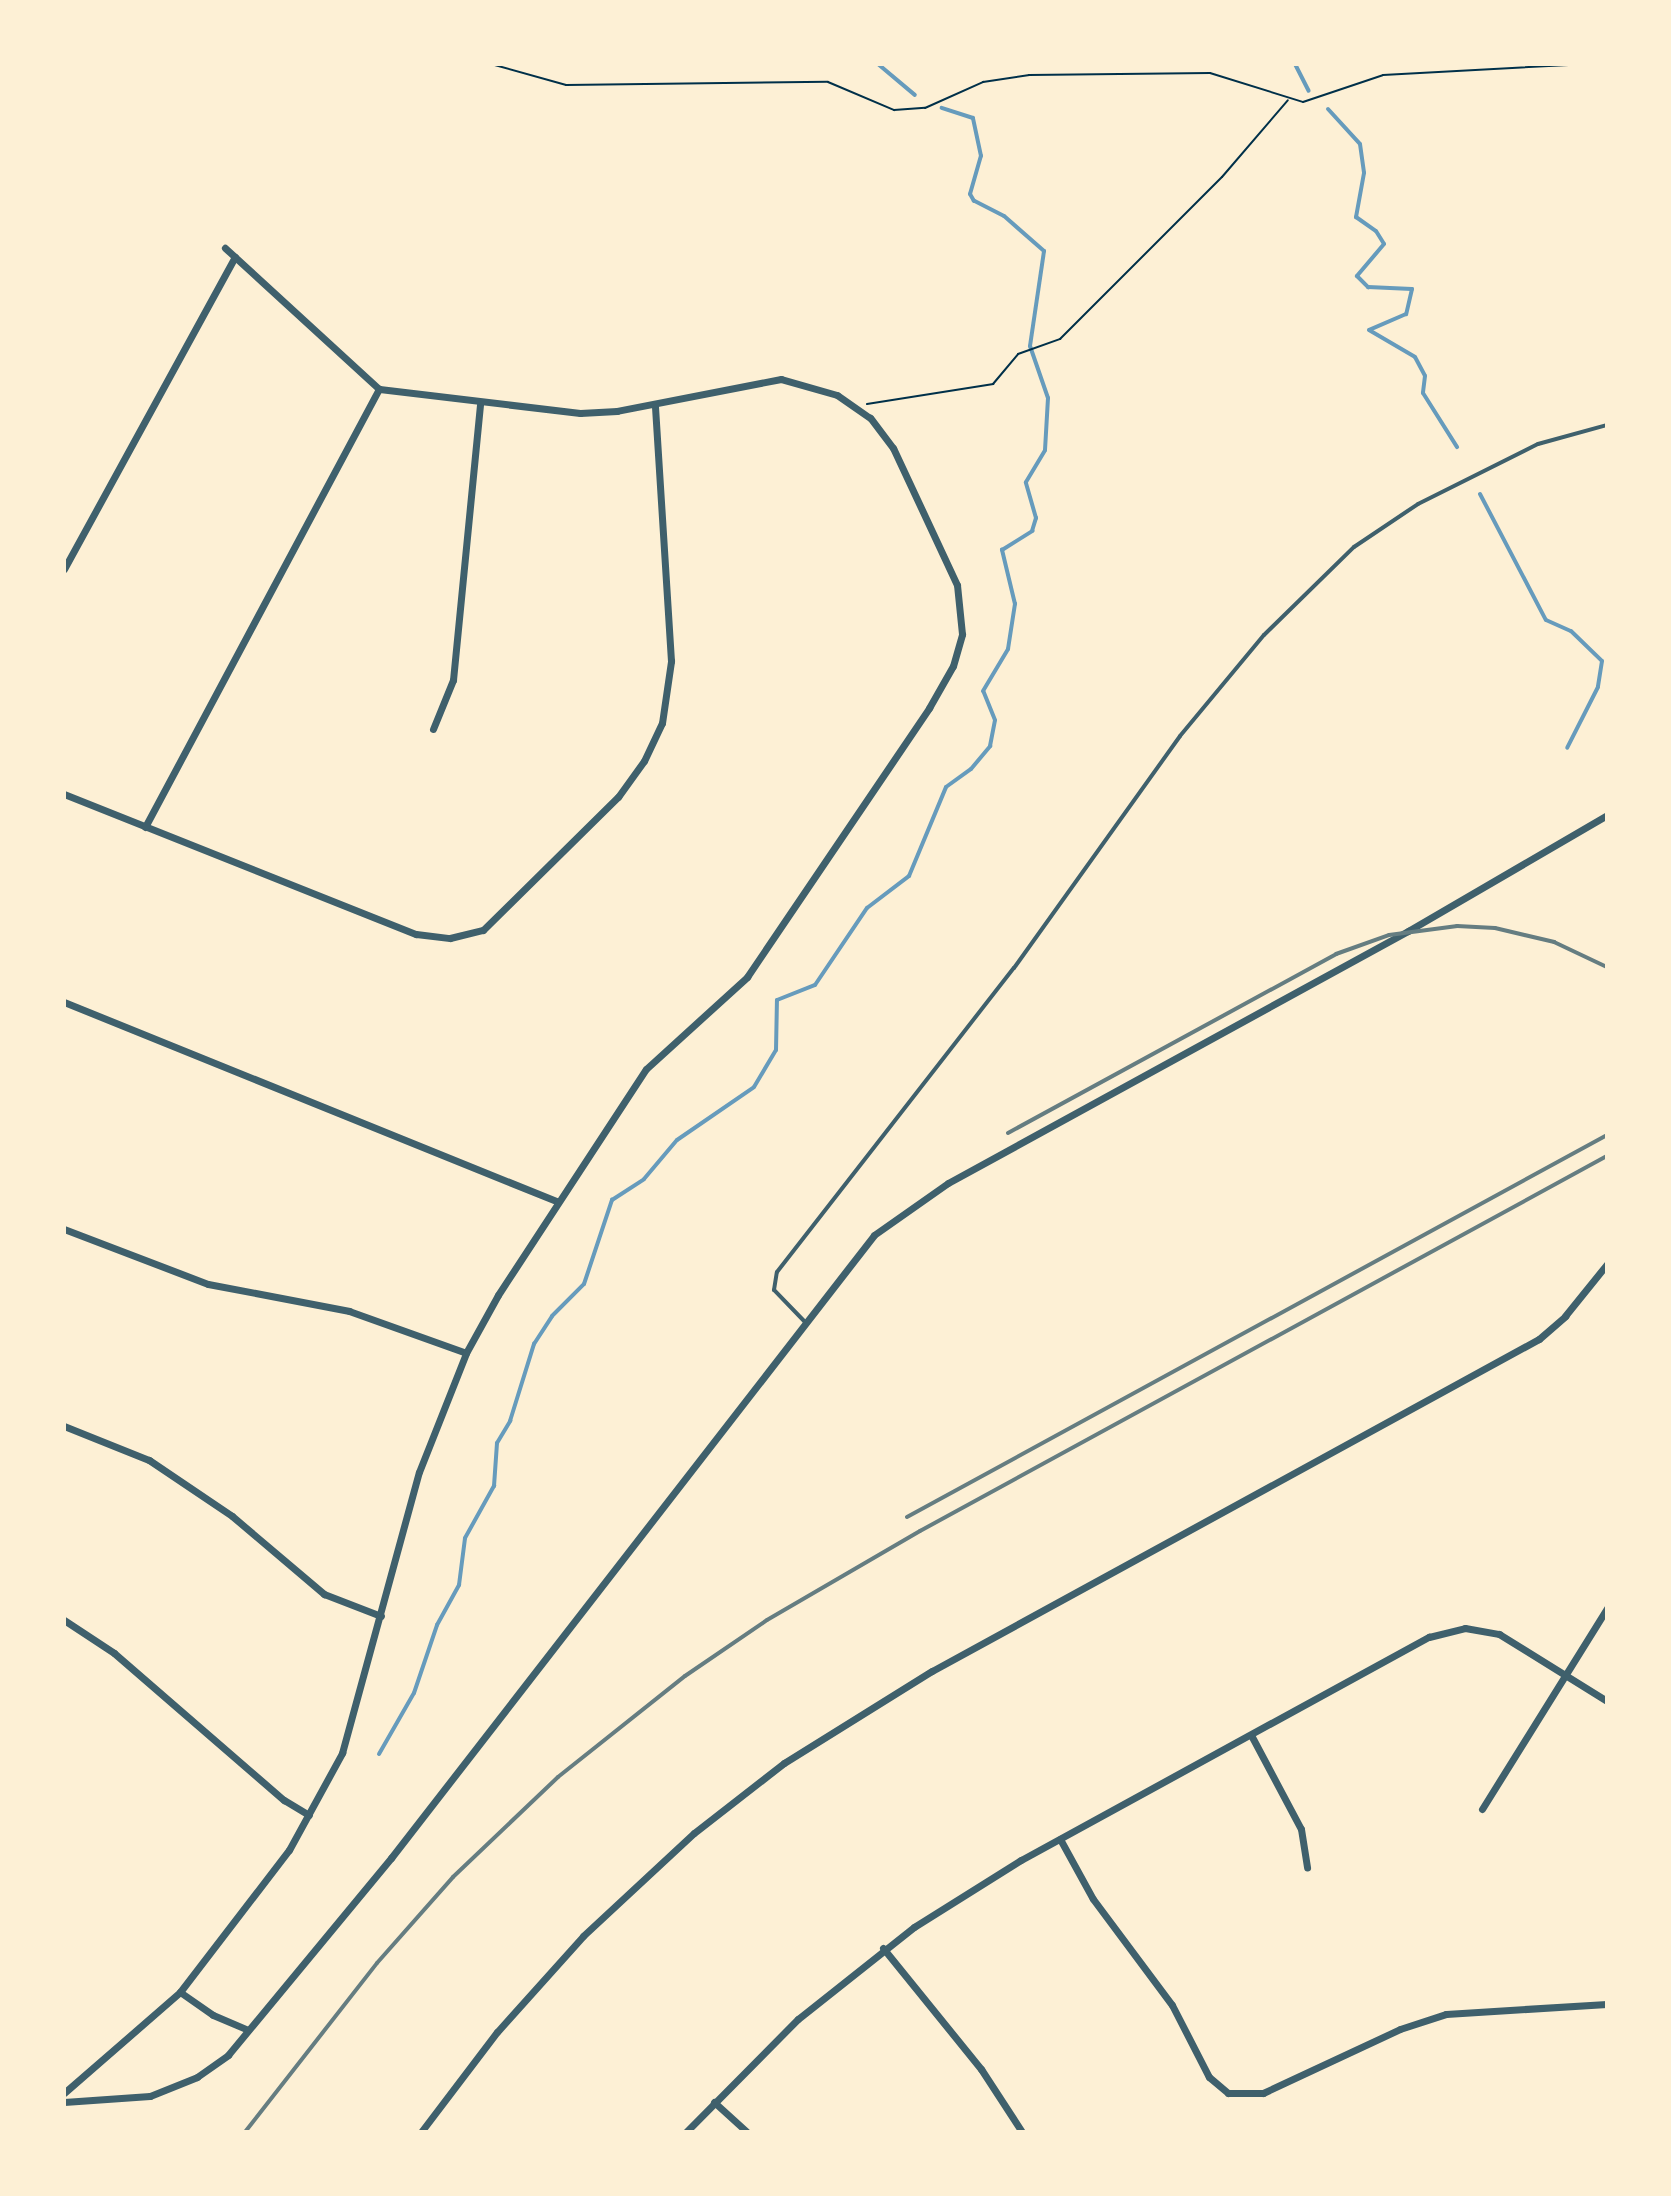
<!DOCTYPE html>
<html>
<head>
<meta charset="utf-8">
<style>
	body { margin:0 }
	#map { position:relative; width:1671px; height:2196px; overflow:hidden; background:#fdf0d5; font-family:Signika,sans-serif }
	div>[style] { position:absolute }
	.stream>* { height:4px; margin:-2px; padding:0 2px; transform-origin:2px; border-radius:2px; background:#669bbc }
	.path>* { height:2px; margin:-1px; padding:0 1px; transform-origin:1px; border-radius:1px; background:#003049 }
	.service>* { height:4px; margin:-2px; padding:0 2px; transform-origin:2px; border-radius:2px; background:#3f606c }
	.minor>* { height:7px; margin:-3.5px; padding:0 3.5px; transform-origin:3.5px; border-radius:3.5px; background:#3f606c }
	.rail>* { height:4px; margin:-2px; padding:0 2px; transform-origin:2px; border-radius:2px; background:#657d81 }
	span { translate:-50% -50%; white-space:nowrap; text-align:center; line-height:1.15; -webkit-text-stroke:6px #fdf0d5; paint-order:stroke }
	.frame { position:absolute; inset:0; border:66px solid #fdf0d5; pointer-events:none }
</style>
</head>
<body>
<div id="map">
	<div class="stream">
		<div style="left:878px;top:64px;width:48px;rotate:40deg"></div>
		<div style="left:1295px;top:64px;width:30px;rotate:63deg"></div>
		<div style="left:1328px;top:109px;width:47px;rotate:47.6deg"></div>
		<div style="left:1360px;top:144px;width:29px;rotate:82deg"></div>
		<div style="left:1364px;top:173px;width:45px;rotate:100.3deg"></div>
		<div style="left:1356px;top:217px;width:24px;rotate:35deg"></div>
		<div style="left:1376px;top:231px;width:15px;rotate:58deg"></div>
		<div style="left:1384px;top:244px;width:42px;rotate:130.2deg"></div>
		<div style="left:1357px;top:276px;width:16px;rotate:45deg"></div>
		<div style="left:1368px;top:287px;width:44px;rotate:2.6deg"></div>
		<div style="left:1412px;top:289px;width:26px;rotate:103deg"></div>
		<div style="left:1406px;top:314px;width:40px;rotate:156.6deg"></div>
		<div style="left:1369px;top:330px;width:53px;rotate:30.4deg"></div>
		<div style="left:1415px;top:357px;width:21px;rotate:62deg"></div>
		<div style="left:1425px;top:376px;width:17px;rotate:97deg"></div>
		<div style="left:1423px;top:393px;width:64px;rotate:57.8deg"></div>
		<div style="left:1480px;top:494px;width:142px;rotate:62.4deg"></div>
		<div style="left:1546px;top:620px;width:27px;rotate:24deg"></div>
		<div style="left:1571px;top:631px;width:43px;rotate:44.1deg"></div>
		<div style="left:1602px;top:661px;width:26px;rotate:99deg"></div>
		<div style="left:1598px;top:687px;width:68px;rotate:116.9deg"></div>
		<div style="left:379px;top:1754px;width:70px;rotate:-60.2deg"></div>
		<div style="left:414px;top:1693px;width:72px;rotate:-71.3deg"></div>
		<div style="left:437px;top:1625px;width:46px;rotate:-61.2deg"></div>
		<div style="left:459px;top:1585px;width:47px;rotate:-82.7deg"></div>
		<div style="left:465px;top:1538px;width:60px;rotate:-60.9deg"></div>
		<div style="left:494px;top:1486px;width:43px;rotate:-86deg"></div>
		<div style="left:497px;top:1443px;width:26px;rotate:-59deg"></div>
		<div style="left:510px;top:1421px;width:81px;rotate:-72.7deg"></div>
		<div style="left:534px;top:1344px;width:33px;rotate:-57deg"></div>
		<div style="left:552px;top:1316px;width:45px;rotate:-45deg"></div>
		<div style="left:584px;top:1284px;width:89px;rotate:-71.6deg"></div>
		<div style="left:612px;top:1200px;width:38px;rotate:-33deg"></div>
		<div style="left:644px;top:1179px;width:51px;rotate:-49.8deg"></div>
		<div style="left:677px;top:1140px;width:93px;rotate:-34.5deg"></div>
		<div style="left:754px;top:1087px;width:43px;rotate:-59.3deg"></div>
		<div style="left:776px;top:1050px;width:50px;rotate:-88.9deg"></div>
		<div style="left:777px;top:1000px;width:41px;rotate:-21.5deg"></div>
		<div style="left:815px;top:985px;width:93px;rotate:-56deg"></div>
		<div style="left:867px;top:908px;width:53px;rotate:-37.3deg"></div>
		<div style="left:909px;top:876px;width:96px;rotate:-67.4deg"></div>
		<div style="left:946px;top:787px;width:31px;rotate:-36deg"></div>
		<div style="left:971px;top:769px;width:30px;rotate:-50deg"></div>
		<div style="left:990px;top:746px;width:26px;rotate:-79deg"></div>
		<div style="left:995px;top:720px;width:31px;rotate:-112deg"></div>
		<div style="left:983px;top:691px;width:49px;rotate:-59.2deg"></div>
		<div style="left:1008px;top:649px;width:46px;rotate:-81.2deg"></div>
		<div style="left:1015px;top:604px;width:56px;rotate:-103.5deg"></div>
		<div style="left:1002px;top:550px;width:36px;rotate:-32deg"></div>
		<div style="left:1032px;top:531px;width:14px;rotate:-73deg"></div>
		<div style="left:1036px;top:518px;width:37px;rotate:-106deg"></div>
		<div style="left:1026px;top:482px;width:37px;rotate:-59deg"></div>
		<div style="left:1045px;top:450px;width:52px;rotate:-86.7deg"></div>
		<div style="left:1048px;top:398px;width:55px;rotate:-109.1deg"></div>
		<div style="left:1030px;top:346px;width:96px;rotate:-81.6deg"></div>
		<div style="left:1044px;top:251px;width:53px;rotate:-138.8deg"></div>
		<div style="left:1004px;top:216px;width:34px;rotate:-153deg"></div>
		<div style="left:974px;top:201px;width:8px;rotate:-120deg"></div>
		<div style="left:970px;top:194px;width:40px;rotate:-74deg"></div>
		<div style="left:981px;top:156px;width:39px;rotate:-102deg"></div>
		<div style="left:973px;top:118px;width:33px;rotate:-162deg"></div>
	</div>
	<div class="path">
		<div style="left:491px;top:64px;width:78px;rotate:15.6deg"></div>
		<div style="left:566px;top:85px;width:262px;rotate:-0.7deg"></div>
		<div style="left:828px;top:82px;width:72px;rotate:23deg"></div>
		<div style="left:894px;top:110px;width:31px;rotate:-4deg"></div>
		<div style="left:925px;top:108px;width:64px;rotate:-24.1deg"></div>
		<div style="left:983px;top:82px;width:47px;rotate:-8.7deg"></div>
		<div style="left:1029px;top:75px;width:181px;rotate:-0.6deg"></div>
		<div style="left:1210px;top:73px;width:97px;rotate:17.3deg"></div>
		<div style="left:1303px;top:102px;width:84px;rotate:-18.6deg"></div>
		<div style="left:1383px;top:75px;width:201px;rotate:-3.1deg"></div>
		<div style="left:867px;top:404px;width:128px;rotate:-9deg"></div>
		<div style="left:993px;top:384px;width:39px;rotate:-50deg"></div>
		<div style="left:1018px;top:354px;width:45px;rotate:-19.7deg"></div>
		<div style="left:1060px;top:339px;width:229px;rotate:-45deg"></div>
		<div style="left:1222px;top:177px;width:101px;rotate:-49.4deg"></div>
	</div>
	<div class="service">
		<div style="left:806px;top:1323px;width:46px;rotate:-134.1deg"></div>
		<div style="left:774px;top:1290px;width:18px;rotate:-81deg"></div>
		<div style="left:777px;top:1272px;width:385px;rotate:-52.1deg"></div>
		<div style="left:1014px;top:968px;width:285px;rotate:-54.4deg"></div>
		<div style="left:1180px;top:736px;width:131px;rotate:-50.3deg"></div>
		<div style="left:1264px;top:635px;width:126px;rotate:-44.4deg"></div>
		<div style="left:1354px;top:547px;width:77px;rotate:-33.9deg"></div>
		<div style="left:1418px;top:504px;width:134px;rotate:-26.6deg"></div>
		<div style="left:1538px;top:444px;width:72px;rotate:-15.4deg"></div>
	</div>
	<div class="minor">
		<div style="left:64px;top:569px;width:356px;rotate:-61.3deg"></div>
		<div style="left:433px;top:729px;width:53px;rotate:-67.8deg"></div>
		<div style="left:453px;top:680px;width:277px;rotate:-84.4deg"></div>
		<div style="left:64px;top:794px;width:379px;rotate:21.7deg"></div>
		<div style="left:416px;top:934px;width:34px;rotate:7deg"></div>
		<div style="left:450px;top:938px;width:34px;rotate:-14deg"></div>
		<div style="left:483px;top:930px;width:190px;rotate:-44.6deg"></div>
		<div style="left:618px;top:797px;width:44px;rotate:-54.2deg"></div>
		<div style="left:644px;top:761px;width:42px;rotate:-64.7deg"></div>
		<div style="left:662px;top:723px;width:63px;rotate:-81.7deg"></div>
		<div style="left:671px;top:661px;width:257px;rotate:-93.6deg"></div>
		<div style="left:145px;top:827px;width:497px;rotate:-61.9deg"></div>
		<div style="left:64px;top:1002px;width:531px;rotate:22.02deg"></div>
		<div style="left:64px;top:1229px;width:154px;rotate:20.9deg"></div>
		<div style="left:208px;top:1284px;width:144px;rotate:10.8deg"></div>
		<div style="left:349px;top:1311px;width:124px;rotate:19.7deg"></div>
		<div style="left:64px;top:1426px;width:92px;rotate:21.8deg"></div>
		<div style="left:149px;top:1460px;width:100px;rotate:34deg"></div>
		<div style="left:232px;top:1516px;width:121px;rotate:40.3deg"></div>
		<div style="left:324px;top:1594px;width:61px;rotate:21.1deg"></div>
		<div style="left:64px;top:1620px;width:60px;rotate:33.4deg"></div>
		<div style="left:114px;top:1653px;width:225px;rotate:40.9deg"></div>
		<div style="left:284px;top:1800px;width:29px;rotate:31deg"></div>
		<div style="left:1251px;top:1735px;width:106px;rotate:62deg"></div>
		<div style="left:1301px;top:1829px;width:39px;rotate:81deg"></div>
		<div style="left:1482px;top:1809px;width:237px;rotate:-58.1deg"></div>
		<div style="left:1060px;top:1839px;width:68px;rotate:61.2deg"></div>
		<div style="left:1093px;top:1899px;width:132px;rotate:53.3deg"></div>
		<div style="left:1172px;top:2005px;width:81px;rotate:62.8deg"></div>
		<div style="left:1209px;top:2077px;width:25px;rotate:40deg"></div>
		<div style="left:1228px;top:2093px;width:35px"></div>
		<div style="left:1263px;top:2093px;width:151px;rotate:-25deg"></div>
		<div style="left:1400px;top:2029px;width:48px;rotate:-18.1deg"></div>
		<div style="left:1446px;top:2014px;width:161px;rotate:-3.6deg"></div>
		<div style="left:883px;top:1948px;width:156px;rotate:51deg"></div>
		<div style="left:981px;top:2069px;width:75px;rotate:56.9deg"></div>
		<div style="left:180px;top:1992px;width:40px;rotate:34.9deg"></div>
		<div style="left:213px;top:2015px;width:38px;rotate:23deg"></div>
		<div style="left:64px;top:2093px;width:154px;rotate:-41deg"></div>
		<div style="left:180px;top:1992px;width:179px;rotate:-52.5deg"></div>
		<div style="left:289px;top:1850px;width:111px;rotate:-61.3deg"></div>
		<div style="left:342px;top:1753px;width:291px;rotate:-74.7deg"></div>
		<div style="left:419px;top:1472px;width:128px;rotate:-68.4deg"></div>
		<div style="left:466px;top:1353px;width:66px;rotate:-61.1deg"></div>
		<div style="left:498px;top:1295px;width:270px;rotate:-56.8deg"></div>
		<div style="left:646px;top:1069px;width:137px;rotate:-42.3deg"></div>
		<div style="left:747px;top:977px;width:325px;rotate:-55.9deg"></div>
		<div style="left:929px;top:708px;width:48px;rotate:-60.3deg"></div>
		<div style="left:953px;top:666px;width:33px;rotate:-74deg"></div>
		<div style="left:962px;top:634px;width:49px;rotate:-95.8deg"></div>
		<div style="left:957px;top:585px;width:151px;rotate:-115deg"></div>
		<div style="left:893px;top:448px;width:38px;rotate:-127deg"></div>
		<div style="left:870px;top:418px;width:40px;rotate:-145.1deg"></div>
		<div style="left:837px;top:395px;width:58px;rotate:-164.1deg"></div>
		<div style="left:781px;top:379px;width:167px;rotate:169deg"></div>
		<div style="left:617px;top:411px;width:37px;rotate:177deg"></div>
		<div style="left:580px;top:413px;width:202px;rotate:-173.2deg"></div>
		<div style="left:379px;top:389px;width:209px;rotate:-137.5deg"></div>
		<div style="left:64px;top:2102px;width:86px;rotate:-4deg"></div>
		<div style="left:150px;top:2096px;width:51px;rotate:-22deg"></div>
		<div style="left:197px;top:2077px;width:38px;rotate:-35deg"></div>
		<div style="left:228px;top:2055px;width:256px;rotate:-50.4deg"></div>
		<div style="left:391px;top:1858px;width:788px;rotate:-52.21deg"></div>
		<div style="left:874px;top:1235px;width:90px;rotate:-35.1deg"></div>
		<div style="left:948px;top:1183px;width:525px;rotate:-28.72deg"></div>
		<div style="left:1408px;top:931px;width:230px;rotate:-30.2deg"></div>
		<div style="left:714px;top:2102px;width:45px;rotate:42.3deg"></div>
		<div style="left:421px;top:2132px;width:126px;rotate:-52.8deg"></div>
		<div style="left:497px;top:2032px;width:129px;rotate:-48.1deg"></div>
		<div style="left:583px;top:1936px;width:151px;rotate:-42.9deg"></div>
		<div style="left:694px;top:1833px;width:114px;rotate:-37.9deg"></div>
		<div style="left:784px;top:1763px;width:174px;rotate:-31.9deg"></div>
		<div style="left:932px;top:1671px;width:692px;rotate:-28.68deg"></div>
		<div style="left:1539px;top:1339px;width:35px;rotate:-41deg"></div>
		<div style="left:1565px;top:1316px;width:67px;rotate:-51.1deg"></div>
		<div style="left:686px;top:2132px;width:159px;rotate:-45.3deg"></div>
		<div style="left:798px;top:2019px;width:148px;rotate:-38.4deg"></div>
		<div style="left:914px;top:1927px;width:126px;rotate:-32.1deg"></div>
		<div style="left:1021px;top:1860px;width:465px;rotate:-28.7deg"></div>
		<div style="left:1429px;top:1637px;width:37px;rotate:-14deg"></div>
		<div style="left:1465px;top:1628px;width:35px;rotate:10deg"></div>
		<div style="left:1499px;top:1634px;width:127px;rotate:31.8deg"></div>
	</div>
	<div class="rail">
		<div style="left:1008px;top:1133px;width:374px;rotate:-28.6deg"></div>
		<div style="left:1336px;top:954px;width:56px;rotate:-19.7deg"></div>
		<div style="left:1389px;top:935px;width:69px;rotate:-7.5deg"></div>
		<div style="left:1457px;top:926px;width:38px;rotate:3deg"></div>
		<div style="left:1495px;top:928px;width:61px;rotate:13.3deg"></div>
		<div style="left:1554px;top:942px;width:59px;rotate:25.3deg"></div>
		<div style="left:907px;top:1517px;width:797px;rotate:-28.62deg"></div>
		<div style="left:245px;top:2132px;width:214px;rotate:-52deg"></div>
		<div style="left:377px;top:1963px;width:115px;rotate:-48.5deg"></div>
		<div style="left:453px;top:1877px;width:145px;rotate:-43.6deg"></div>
		<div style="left:558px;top:1777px;width:162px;rotate:-38.5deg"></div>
		<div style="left:685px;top:1676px;width:99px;rotate:-34.3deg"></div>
		<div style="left:767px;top:1620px;width:177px;rotate:-30.2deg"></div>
		<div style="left:920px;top:1531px;width:783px;rotate:-28.63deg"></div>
	</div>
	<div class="frame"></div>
</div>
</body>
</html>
